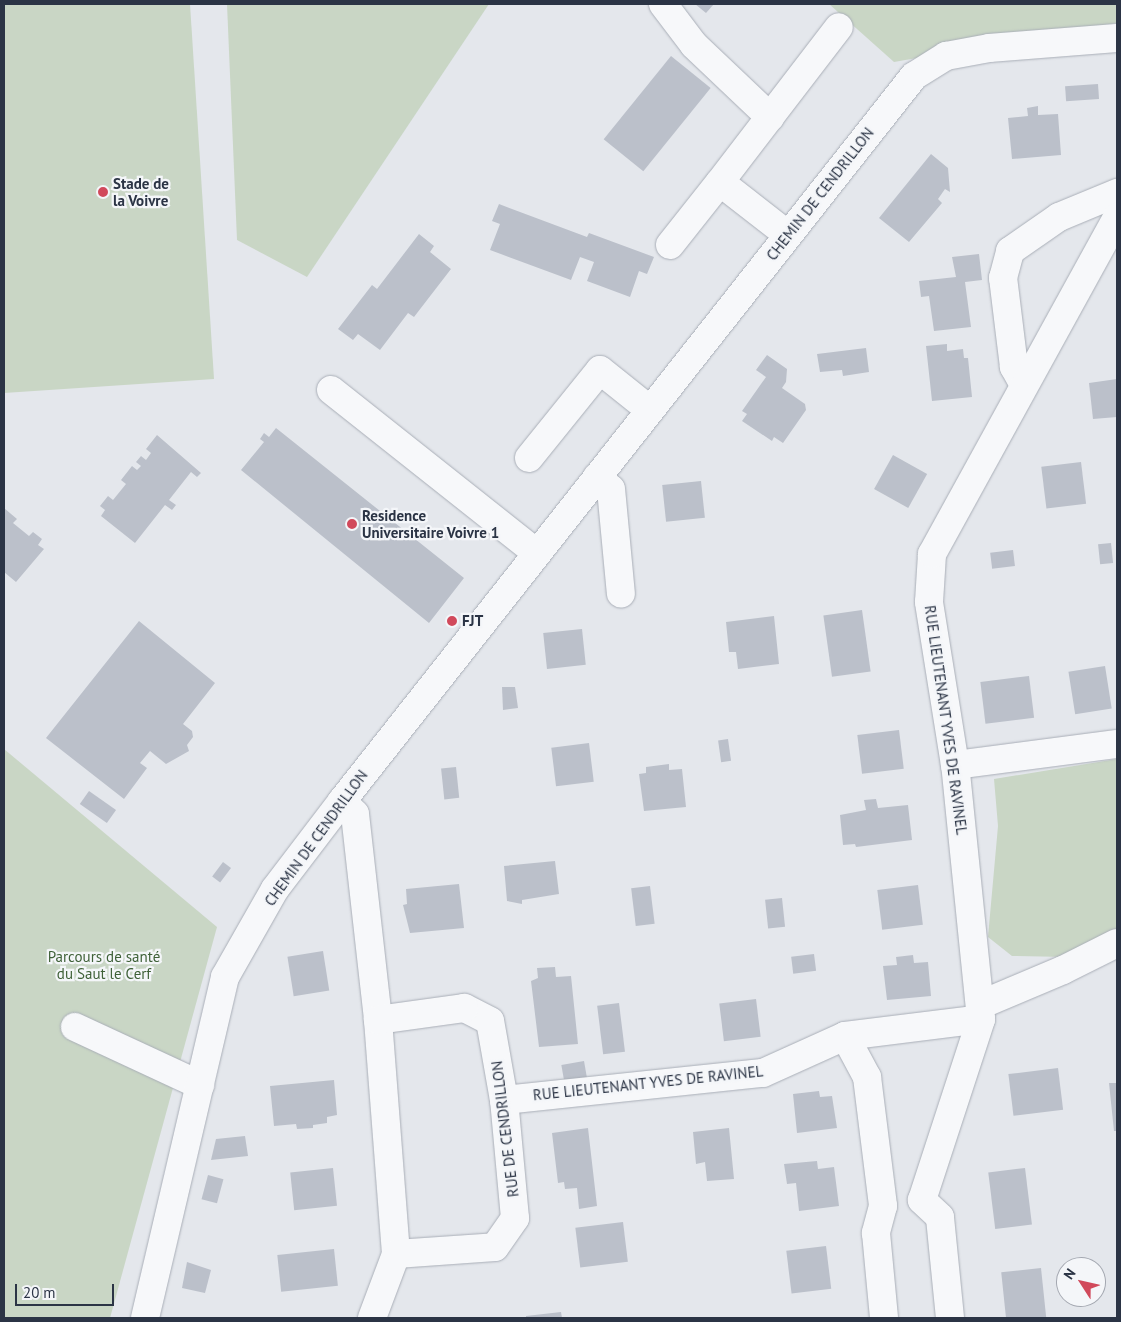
<!DOCTYPE html>
<html>
<head>
<meta charset="utf-8">
<style>
	body { margin:0 }
	#map { position:relative; width:1121px; height:1322px; overflow:hidden; background:#e4e7ec; font-family:"PT Sans",sans-serif }
	div>[style] { position:absolute }
	.green>* { inset:0; background:#c9d6c5 }
	.building>* { inset:0; background:#bbc0ca; transform-origin:0 0 }
	.roads { filter:drop-shadow(0 0 1px #a9aeb7) drop-shadow(0 0 1px #a9aeb7) }
	.minor>* { height:28px; margin:-14px; padding:0 14px; transform-origin:14px; border-radius:14px; background:#f7f8fa }
	.dots>* { width:14px; height:14px; translate:-50% -50%; box-sizing:border-box; border:2px solid #f4f6f9; border-radius:50% }
	span { translate:-50% -50%; white-space:nowrap; text-align:center; line-height:1.15; -webkit-text-stroke:4.5px #f4f6f9; paint-order:stroke }
	.poi-label { font-size:15px; color:#2b3445; font-weight:700 }
	.left { translate:0 -50%; text-align:left }
	.street-label { font-size:15px; color:#2b3445 }
	.park-label { font-size:15px; color:#3f6138 }
	.frame { position:absolute; inset:0; border:5px solid #2b3445; pointer-events:none }
	.north { position:absolute; left:1056px; top:1257px; width:50px; height:50px; box-sizing:border-box; background:#f4f6f9; border:1px solid #a4a8b1; border-radius:50%; rotate:305deg; font-size:14px; font-weight:700; line-height:20px; text-align:center; color:#2b3445 }
	.north::after { content:''; display:block; margin:auto; width:18px; height:22px; background:#d1495b; clip-path:polygon(50% 0,100% 100%,50% 72%,0 100%) }
	.scale { position:absolute; left:15px; top:1284px; width:99px; height:22px; box-sizing:border-box; border:2px solid #2b3445; border-top:0; padding-left:6px; font-size:15px; line-height:18px; white-space:nowrap; color:#2b3445; -webkit-text-stroke:4px #f4f6f9; paint-order:stroke }
</style>
</head>
<body>
<div id="map">
	<div class="green">
		<div style="clip-path:polygon(4px 4px,190px 4px,214px 379px,4px 393px)"></div>
		<div style="clip-path:polygon(227px 4px,489px 4px,307px 277px,237px 240px)"></div>
		<div style="clip-path:polygon(829px 4px,1117px 4px,1117px 23px,894px 62px)"></div>
		<div style="clip-path:polygon(4px 749px,217px 927px,110px 1318px,4px 1318px)"></div>
		<div style="clip-path:polygon(1117px 759px,1117px 929px,1068px 957px,1012px 956px,988px 937px,998px 826px,994px 779px)"></div>
	</div>
	<div class="building">
		<div style="clip-path:polygon(695px 4px,714px 4px,706px 13px)"></div>
		<div style="left:671px;top:56px;width:51px;height:107px;rotate:39deg"></div>
		<div style="left:1098px;top:84px;width:15px;height:33px;rotate:86deg"></div>
		<div style="clip-path:polygon(1038px 106px,1038px 115px,1058px 114px,1061px 155px,1012px 159px,1008px 118px,1028px 116px,1027px 108px)"></div>
		<div style="clip-path:polygon(931px 154px,948px 168px,950px 192px,945px 189px,938px 199px,942px 203px,909px 242px,879px 218px)"></div>
		<div style="clip-path:polygon(499px 204px,587px 237px,589px 233px,654px 257px,647px 274px,639px 271px,630px 297px,587px 281px,594px 262px,580px 257px,571px 280px,490px 250px,500px 224px,492px 221px)"></div>
		<div style="clip-path:polygon(419px 234px,434px 246px,430px 252px,451px 269px,414px 317px,408px 313px,380px 350px,358px 334px,353px 340px,338px 329px,372px 285px,377px 289px)"></div>
		<div style="clip-path:polygon(979px 254px,982px 280px,965px 282px,971px 327px,934px 331px,929px 296px,921px 297px,919px 281px,956px 277px,952px 257px)"></div>
		<div style="clip-path:polygon(947px 344px,947px 351px,963px 349px,964px 358px,968px 358px,972px 397px,932px 401px,926px 346px)"></div>
		<div style="clip-path:polygon(866px 348px,869px 372px,843px 376px,842px 370px,820px 372px,817px 354px)"></div>
		<div style="clip-path:polygon(767px 355px,787px 369px,786px 382px,782px 388px,805px 404px,806px 410px,783px 443px,774px 437px,772px 441px,742px 421px,747px 414px,742px 411px,766px 377px,756px 370px)"></div>
		<div style="clip-path:polygon(1117px 379px,1117px 417px,1093px 419px,1089px 383px)"></div>
		<div style="clip-path:polygon(276px 428px,464px 578px,429px 623px,241px 470px,264px 442px,260px 439px,264px 433px,269px 437px)"></div>
		<div style="clip-path:polygon(157px 435px,201px 473px,197px 477px,191px 472px,169px 500px,176px 505px,172px 510px,165px 505px,135px 543px,101px 516px,105px 510px,100px 506px,108px 496px,113px 500px,126px 484px,121px 480px,132px 466px,137px 470px,141px 466px,136px 462px,141px 456px,146px 460px,151px 453px,146px 449px)"></div>
		<div style="left:893px;top:455px;width:39px;height:39px;rotate:29deg"></div>
		<div style="left:1081px;top:462px;width:42px;height:40px;rotate:83deg"></div>
		<div style="left:701px;top:481px;width:37px;height:39px;rotate:84deg"></div>
		<div style="clip-path:polygon(4px 508px,17px 519px,13px 523px,29px 536px,33px 532px,42px 539px,38px 545px,44px 549px,16px 582px,4px 572px)"></div>
		<div style="left:1111px;top:543px;width:20px;height:13px;rotate:84deg"></div>
		<div style="left:1013px;top:550px;width:16px;height:23px;rotate:83deg"></div>
		<div style="left:862px;top:610px;width:62px;height:39px;rotate:82deg"></div>
		<div style="clip-path:polygon(774px 616px,779px 664px,738px 669px,736px 652px,729px 652px,726px 622px)"></div>
		<div style="clip-path:polygon(139px 621px,215px 683px,183px 724px,192px 731px,193px 737px,187px 745px,189px 751px,166px 764px,150px 751px,140px 763px,147px 768px,124px 799px,46px 738px)"></div>
		<div style="left:582px;top:629px;width:36px;height:39px;rotate:84deg"></div>
		<div style="left:1105px;top:666px;width:43px;height:37px;rotate:81deg"></div>
		<div style="left:1029px;top:676px;width:42px;height:49px;rotate:83deg"></div>
		<div style="clip-path:polygon(502px 687px,515px 687px,518px 708px,503px 710px)"></div>
		<div style="left:899px;top:730px;width:39px;height:42px;rotate:83deg"></div>
		<div style="left:728px;top:739px;width:22px;height:10px;rotate:82deg"></div>
		<div style="left:589px;top:743px;width:39px;height:38px;rotate:83deg"></div>
		<div style="clip-path:polygon(669px 764px,669px 770px,682px 769px,686px 807px,644px 811px,639px 774px,646px 773px,646px 767px)"></div>
		<div style="left:456px;top:767px;width:31px;height:15px;rotate:84deg"></div>
		<div style="left:89px;top:791px;width:33px;height:16px;rotate:35deg"></div>
		<div style="clip-path:polygon(876px 799px,878px 808px,908px 805px,912px 840px,856px 847px,855px 844px,843px 845px,840px 815px,866px 810px,864px 800px)"></div>
		<div style="clip-path:polygon(555px 861px,559px 894px,522px 900px,522px 904px,507px 901px,504px 866px)"></div>
		<div style="left:223px;top:862px;width:10px;height:18px;rotate:37deg"></div>
		<div style="clip-path:polygon(459px 884px,464px 928px,410px 933px,403px 905px,407px 904px,406px 889px)"></div>
		<div style="left:918px;top:885px;width:40px;height:41px;rotate:83deg"></div>
		<div style="left:650px;top:886px;width:38px;height:19px;rotate:83deg"></div>
		<div style="left:782px;top:898px;width:29px;height:17px;rotate:84deg"></div>
		<div style="left:323px;top:951px;width:40px;height:36px;rotate:81deg"></div>
		<div style="left:814px;top:954px;width:17px;height:23px;rotate:83deg"></div>
		<div style="clip-path:polygon(913px 955px,914px 963px,928px 962px,931px 996px,887px 1000px,883px 966px,897px 965px,896px 957px)"></div>
		<div style="clip-path:polygon(555px 967px,556px 977px,571px 976px,578px 1044px,539px 1047px,531px 981px,538px 978px,537px 968px)"></div>
		<div style="left:756px;top:999px;width:38px;height:37px;rotate:83deg"></div>
		<div style="left:619px;top:1003px;width:49px;height:22px;rotate:83deg"></div>
		<div style="left:584px;top:1061px;width:17px;height:23px;rotate:80deg"></div>
		<div style="left:1058px;top:1068px;width:42px;height:50px;rotate:83deg"></div>
		<div style="clip-path:polygon(334px 1080px,337px 1115px,327px 1117px,327px 1123px,313px 1125px,313px 1128px,297px 1129px,296px 1124px,274px 1126px,270px 1086px)"></div>
		<div style="clip-path:polygon(1109px 1083px,1117px 1083px,1117px 1131px,1114px 1131px)"></div>
		<div style="clip-path:polygon(819px 1091px,820px 1097px,832px 1096px,837px 1128px,797px 1133px,793px 1094px)"></div>
		<div style="clip-path:polygon(588px 1128px,597px 1206px,579px 1209px,577px 1188px,565px 1189px,564px 1182px,558px 1183px,552px 1133px)"></div>
		<div style="clip-path:polygon(729px 1128px,734px 1179px,707px 1181px,705px 1162px,696px 1164px,693px 1132px)"></div>
		<div style="clip-path:polygon(245px 1136px,248px 1156px,211px 1160px,216px 1139px)"></div>
		<div style="clip-path:polygon(817px 1161px,818px 1169px,834px 1167px,839px 1206px,799px 1211px,796px 1183px,787px 1184px,784px 1164px)"></div>
		<div style="left:333px;top:1168px;width:38px;height:43px;rotate:84deg"></div>
		<div style="left:1025px;top:1168px;width:57px;height:37px;rotate:83deg"></div>
		<div style="left:208px;top:1175px;width:16px;height:25px;rotate:15deg"></div>
		<div style="left:623px;top:1222px;width:40px;height:48px;rotate:83deg"></div>
		<div style="left:826px;top:1246px;width:43px;height:40px;rotate:83deg"></div>
		<div style="left:334px;top:1249px;width:37px;height:57px;rotate:84deg"></div>
		<div style="clip-path:polygon(187px 1262px,211px 1270px,205px 1293px,182px 1288px)"></div>
		<div style="left:1041px;top:1268px;width:50px;height:40px;rotate:84deg"></div>
		<div style="clip-path:polygon(561px 1312px,562px 1318px,526px 1318px,526px 1316px)"></div>
	</div>
	<div class="roads">
		<div class="minor">
			<div style="left:663px;top:4px;width:51px;rotate:52.9deg"></div>
			<div style="left:694px;top:45px;width:105px;rotate:43.5deg"></div>
			<div style="left:788px;top:235px;width:86px;rotate:-142.1deg"></div>
			<div style="left:720px;top:182px;width:195px;rotate:-52.5deg"></div>
			<div style="left:670px;top:245px;width:80px;rotate:-51.6deg"></div>
			<div style="left:1024px;top:385px;width:21px;rotate:-119deg"></div>
			<div style="left:1014px;top:367px;width:90px;rotate:-97deg"></div>
			<div style="left:1003px;top:278px;width:28px;rotate:-75deg"></div>
			<div style="left:1010px;top:251px;width:60px;rotate:-34.8deg"></div>
			<div style="left:1059px;top:217px;width:63px;rotate:-22.5deg"></div>
			<div style="left:331px;top:390px;width:263px;rotate:38.4deg"></div>
			<div style="left:529px;top:458px;width:113px;rotate:-51.1deg"></div>
			<div style="left:600px;top:370px;width:64px;rotate:38.7deg"></div>
			<div style="left:597px;top:477px;width:18px;rotate:41deg"></div>
			<div style="left:611px;top:489px;width:105px;rotate:84.6deg"></div>
			<div style="left:955px;top:765px;width:163px;rotate:-7.4deg"></div>
			<div style="left:342px;top:801px;width:18px;rotate:45deg"></div>
			<div style="left:355px;top:814px;width:207px;rotate:83.6deg"></div>
			<div style="left:378px;top:1020px;width:235px;rotate:85.6deg"></div>
			<div style="left:396px;top:1254px;width:99px;rotate:-4deg"></div>
			<div style="left:495px;top:1247px;width:35px;rotate:-55deg"></div>
			<div style="left:515px;top:1218px;width:119px;rotate:-95.3deg"></div>
			<div style="left:504px;top:1100px;width:80px;rotate:-100deg"></div>
			<div style="left:490px;top:1021px;width:29px;rotate:-153deg"></div>
			<div style="left:464px;top:1008px;width:87px;rotate:172.1deg"></div>
			<div style="left:980px;top:1005px;width:90px;rotate:-22.9deg"></div>
			<div style="left:1063px;top:970px;width:60px;rotate:-26.6deg"></div>
			<div style="left:75px;top:1027px;width:138px;rotate:24.9deg"></div>
			<div style="left:845px;top:1036px;width:47px;rotate:61.8deg"></div>
			<div style="left:867px;top:1077px;width:130px;rotate:82.9deg"></div>
			<div style="left:883px;top:1206px;width:28px;rotate:105deg"></div>
			<div style="left:876px;top:1233px;width:85px;rotate:84.6deg"></div>
			<div style="left:504px;top:1100px;width:260px;rotate:-6deg"></div>
			<div style="left:763px;top:1073px;width:90px;rotate:-24.3deg"></div>
			<div style="left:845px;top:1036px;width:137px;rotate:-7.1deg"></div>
			<div style="left:145px;top:1318px;width:350px;rotate:-76.8deg"></div>
			<div style="left:225px;top:977px;width:101px;rotate:-60.4deg"></div>
			<div style="left:275px;top:889px;width:111px;rotate:-52.7deg"></div>
			<div style="left:342px;top:801px;width:923px;rotate:-51.73deg"></div>
			<div style="left:914px;top:76px;width:38px;rotate:-32deg"></div>
			<div style="left:946px;top:56px;width:44px;rotate:-10.5deg"></div>
			<div style="left:989px;top:48px;width:128px;rotate:-4.5deg"></div>
			<div style="left:372px;top:1318px;width:68px;rotate:-69.4deg"></div>
			<div style="left:950px;top:1318px;width:101px;rotate:-95.7deg"></div>
			<div style="left:940px;top:1217px;width:25px;rotate:-137deg"></div>
			<div style="left:922px;top:1200px;width:190px;rotate:-71.9deg"></div>
			<div style="left:981px;top:1019px;width:255px;rotate:-95.8deg"></div>
			<div style="left:955px;top:765px;width:165px;rotate:-99.1deg"></div>
			<div style="left:929px;top:602px;width:48px;rotate:-86.4deg"></div>
			<div style="left:932px;top:554px;width:384px;rotate:-61.2deg"></div>
		</div>
	</div>
	<div class="dots">
		<div style="left:103px;top:192px;background:#d1495b"></div>
		<div style="left:352px;top:524px;background:#d1495b"></div>
		<div style="left:452px;top:621px;background:#d1495b"></div>
	</div>
	<div class="poi-label">
		<span class="left" style="left:113px;top:192px">Stade de<br>la Voivre</span>
		<span class="left" style="left:362px;top:524px">Residence<br>Universitaire Voivre 1</span>
		<span class="left" style="left:462px;top:621px">FJT</span>
	</div>
	<div class="street-label">
		<span style="left:820px;top:194px;rotate:-52deg">CHEMIN DE CENDRILLON</span>
		<span style="left:946px;top:720px;rotate:82deg">RUE LIEUTENANT YVES DE RAVINEL</span>
		<span style="left:316px;top:838px;rotate:-54deg">CHEMIN DE CENDRILLON</span>
		<span style="left:648px;top:1083px;rotate:-6deg">RUE LIEUTENANT YVES DE RAVINEL</span>
		<span style="left:505px;top:1129px;rotate:-97deg">RUE DE CENDRILLON</span>
	</div>
	<div class="park-label">
		<span style="left:104px;top:965px">Parcours de santé<br>du Saut le Cerf</span>
	</div>
	<div class="frame"></div>
	<div class="north">N</div>
	<div class="scale">20 m</div>
</div>
</body>
</html>
